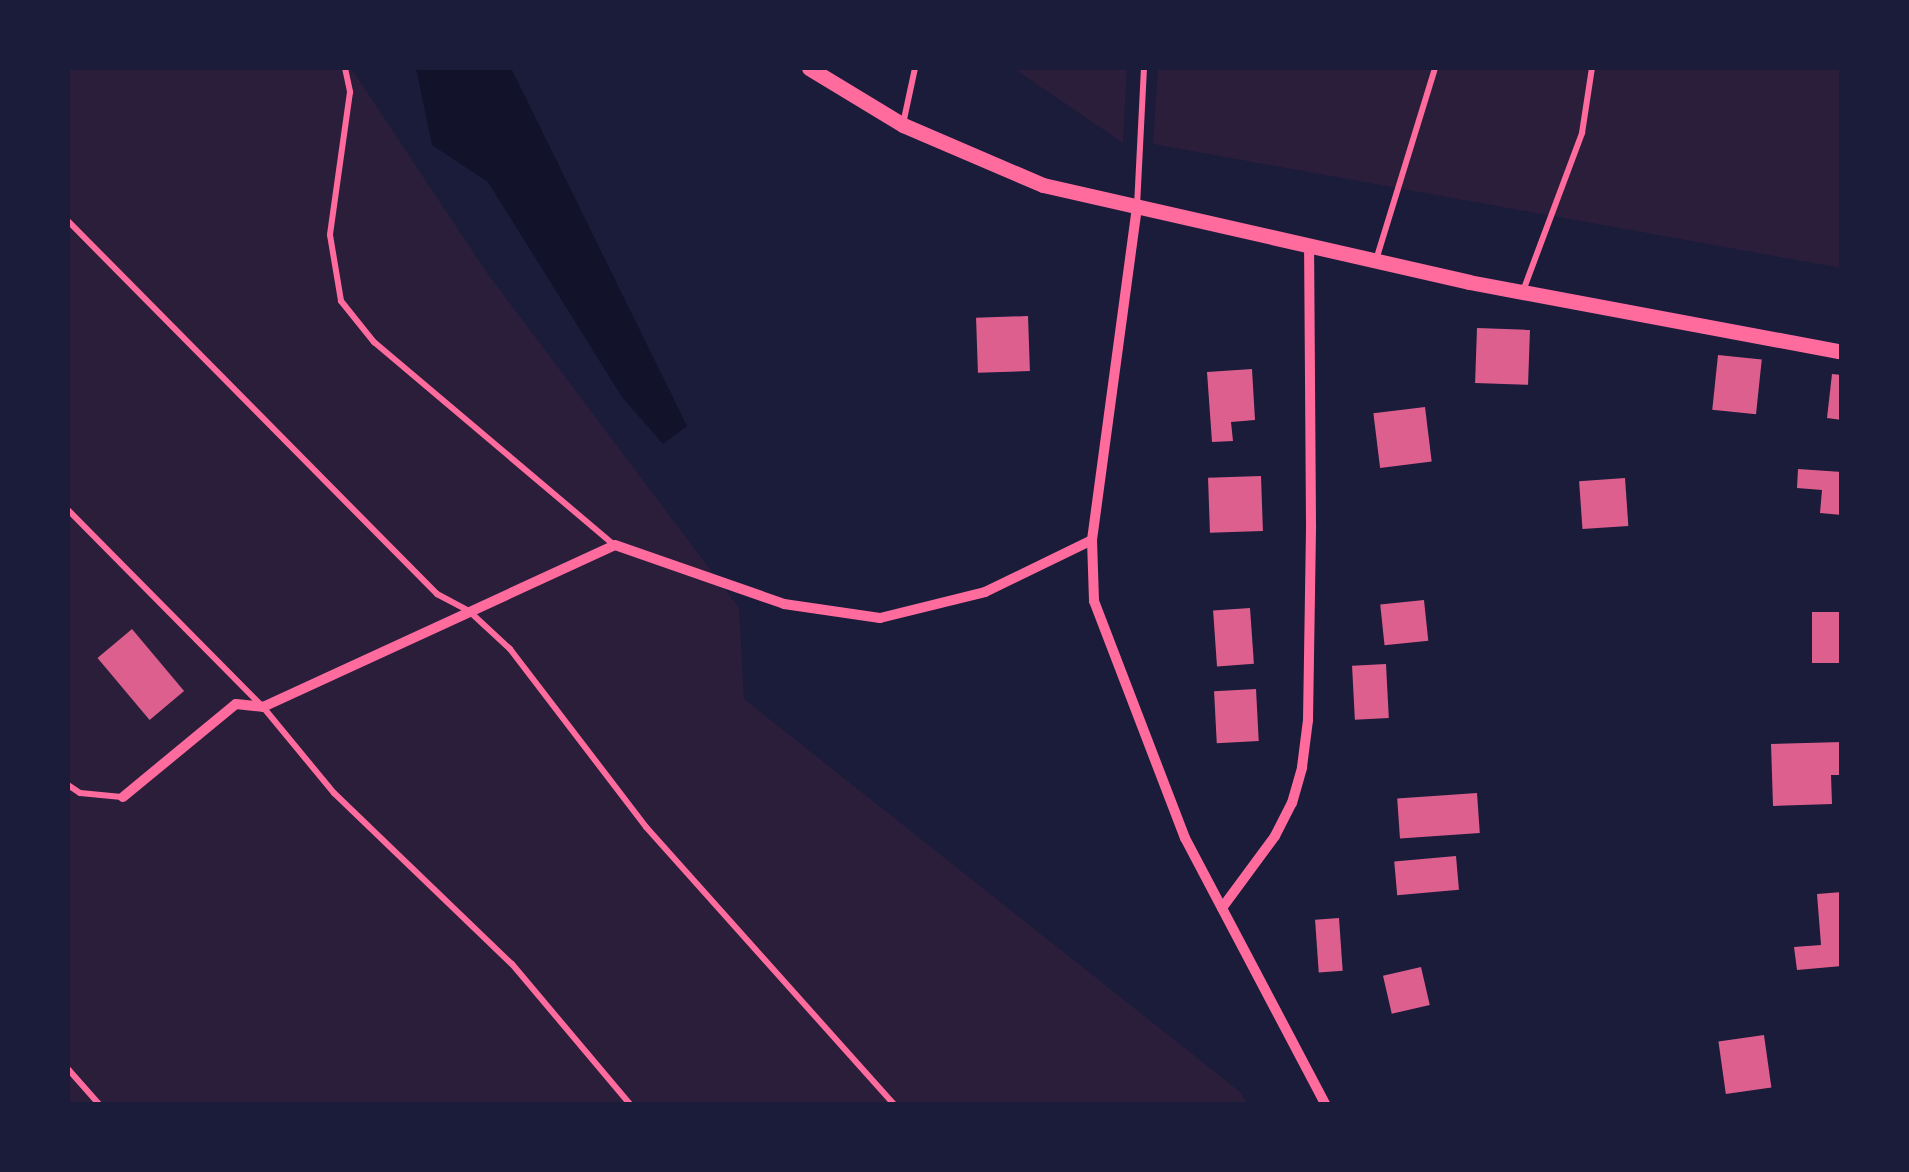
<!DOCTYPE html>
<html>
<head>
<meta charset="utf-8">
<style>
	body { margin:0 }
	#map { position:relative; width:1909px; height:1172px; overflow:hidden; background:#1b1b3a; font-family:Roboto,sans-serif }
	div>[style] { position:absolute }
	.green>* { inset:0; background:#2a1e3b }
	.water>* { inset:0; background:#12122b }
	.building>* { inset:0; background:#dd5f8e; transform-origin:0 0 }
	.service>* { height:6px; margin:-3px; padding:0 3px; transform-origin:3px; border-radius:3px; background:#ff6b9d }
	.minor>* { height:10px; margin:-5px; padding:0 5px; transform-origin:5px; border-radius:5px; background:#ff6b9d }
	.tertiary>* { height:15px; margin:-7.5px; padding:0 7.5px; transform-origin:7.5px; border-radius:7.5px; background:#ff6b9d }
	span { translate:-50% -50%; white-space:nowrap; text-align:center; line-height:1.15; -webkit-text-stroke:9px #1b1b3a; paint-order:stroke }
	.frame { position:absolute; inset:0; border:70px solid #1b1b3a; pointer-events:none }
</style>
</head>
<body>
<div id="map">
	<div class="green">
		<div style="clip-path:polygon(68px 68px,351px 68px,487px 273px,739px 608px,744px 699px,1239px 1091px,1248px 1104px,68px 1104px)"></div>
		<div style="clip-path:polygon(1013px 68px,1127px 68px,1123px 143px)"></div>
		<div style="clip-path:polygon(1158px 68px,1841px 68px,1841px 268px,1153px 144px)"></div>
	</div>
	<div class="water">
		<div style="clip-path:polygon(416px 68px,511px 68px,687px 426px,663px 444px,622px 397px,488px 182px,432px 145px)"></div>
	</div>
	<div class="building">
		<div style="left:1028px;top:316px;width:55px;height:52px;rotate:88deg"></div>
		<div style="left:1477px;top:328px;width:53px;height:55px;rotate:2deg"></div>
		<div style="left:1718px;top:355px;width:44px;height:55px;rotate:6deg"></div>
		<div style="clip-path:polygon(1252px 369px,1255px 420px,1231px 422px,1233px 441px,1212px 442px,1207px 372px)"></div>
		<div style="clip-path:polygon(1832px 374px,1842px 375px,1842px 420px,1827px 418px)"></div>
		<div style="left:1425px;top:407px;width:55px;height:52px;rotate:83deg"></div>
		<div style="clip-path:polygon(1798px 469px,1842px 472px,1842px 515px,1820px 513px,1822px 490px,1797px 488px)"></div>
		<div style="left:1261px;top:476px;width:55px;height:53px;rotate:88deg"></div>
		<div style="left:1625px;top:478px;width:48px;height:46px;rotate:86deg"></div>
		<div style="left:1424px;top:600px;width:41px;height:44px;rotate:84deg"></div>
		<div style="left:1250px;top:608px;width:56px;height:37px;rotate:86deg"></div>
		<div style="left:1812px;top:612px;width:30px;height:51px"></div>
		<div style="left:132px;top:629px;width:81px;height:45px;rotate:50deg"></div>
		<div style="left:1386px;top:664px;width:54px;height:34px;rotate:87deg"></div>
		<div style="left:1256px;top:689px;width:52px;height:42px;rotate:87deg"></div>
		<div style="clip-path:polygon(1842px 742px,1842px 775px,1831px 775px,1832px 804px,1773px 806px,1771px 744px)"></div>
		<div style="left:1477px;top:793px;width:40px;height:80px;rotate:86deg"></div>
		<div style="left:1456px;top:856px;width:34px;height:62px;rotate:85deg"></div>
		<div style="clip-path:polygon(1842px 892px,1842px 966px,1797px 970px,1794px 947px,1821px 945px,1817px 894px)"></div>
		<div style="left:1339px;top:918px;width:53px;height:24px;rotate:86deg"></div>
		<div style="left:1421px;top:967px;width:39px;height:39px;rotate:77deg"></div>
		<div style="left:1764px;top:1035px;width:53px;height:46px;rotate:82deg"></div>
	</div>
	<div class="service">
		<div style="left:345px;top:68px;width:25px;rotate:78deg"></div>
		<div style="left:350px;top:92px;width:144px;rotate:98deg"></div>
		<div style="left:330px;top:235px;width:67px;rotate:80.5deg"></div>
		<div style="left:341px;top:301px;width:53px;rotate:51.2deg"></div>
		<div style="left:374px;top:342px;width:314px;rotate:40.2deg"></div>
		<div style="left:903px;top:124px;width:57px;rotate:-77.9deg"></div>
		<div style="left:1137px;top:206px;width:138px;rotate:-87.1deg"></div>
		<div style="left:68px;top:221px;width:525px;rotate:45.31deg"></div>
		<div style="left:437px;top:594px;width:36px;rotate:28deg"></div>
		<div style="left:469px;top:611px;width:56px;rotate:42.8deg"></div>
		<div style="left:510px;top:649px;width:224px;rotate:52.6deg"></div>
		<div style="left:646px;top:827px;width:372px;rotate:48.2deg"></div>
		<div style="left:1376px;top:260px;width:201px;rotate:-72.9deg"></div>
		<div style="left:1523px;top:291px;width:169px;rotate:-69.5deg"></div>
		<div style="left:1582px;top:133px;width:66px;rotate:-81.3deg"></div>
		<div style="left:68px;top:510px;width:277px;rotate:45.3deg"></div>
		<div style="left:263px;top:707px;width:112px;rotate:50.5deg"></div>
		<div style="left:334px;top:793px;width:247px;rotate:43.9deg"></div>
		<div style="left:512px;top:964px;width:183px;rotate:49.9deg"></div>
		<div style="left:68px;top:785px;width:14px;rotate:34deg"></div>
		<div style="left:80px;top:793px;width:42px;rotate:5.4deg"></div>
		<div style="left:68px;top:1069px;width:47px;rotate:48.5deg"></div>
	</div>
	<div class="minor">
		<div style="left:1137px;top:207px;width:336px;rotate:97.7deg"></div>
		<div style="left:1092px;top:540px;width:61px;rotate:88.1deg"></div>
		<div style="left:1094px;top:601px;width:254px;rotate:69deg"></div>
		<div style="left:1185px;top:838px;width:301px;rotate:62.2deg"></div>
		<div style="left:123px;top:797px;width:146px;rotate:-39.5deg"></div>
		<div style="left:236px;top:704px;width:27px;rotate:6deg"></div>
		<div style="left:263px;top:707px;width:387px;rotate:-24.7deg"></div>
		<div style="left:615px;top:545px;width:179px;rotate:19.2deg"></div>
		<div style="left:784px;top:604px;width:97px;rotate:8.3deg"></div>
		<div style="left:880px;top:618px;width:108px;rotate:-13.9deg"></div>
		<div style="left:985px;top:592px;width:119px;rotate:-25.9deg"></div>
		<div style="left:1222px;top:908px;width:89px;rotate:-53.6deg"></div>
		<div style="left:1275px;top:836px;width:37px;rotate:-63deg"></div>
		<div style="left:1292px;top:803px;width:37px;rotate:-74deg"></div>
		<div style="left:1302px;top:767px;width:47px;rotate:-82.7deg"></div>
		<div style="left:1308px;top:720px;width:196px;rotate:-89.1deg"></div>
		<div style="left:1311px;top:524px;width:277px;rotate:-90.4deg"></div>
	</div>
	<div class="tertiary">
		<div style="left:809px;top:68px;width:110px;rotate:31.2deg"></div>
		<div style="left:903px;top:125px;width:152px;rotate:23.2deg"></div>
		<div style="left:1043px;top:185px;width:437px;rotate:12.8deg"></div>
		<div style="left:1469px;top:282px;width:380px;rotate:10.6deg"></div>
	</div>
	<div class="frame"></div>
</div>
</body>
</html>
